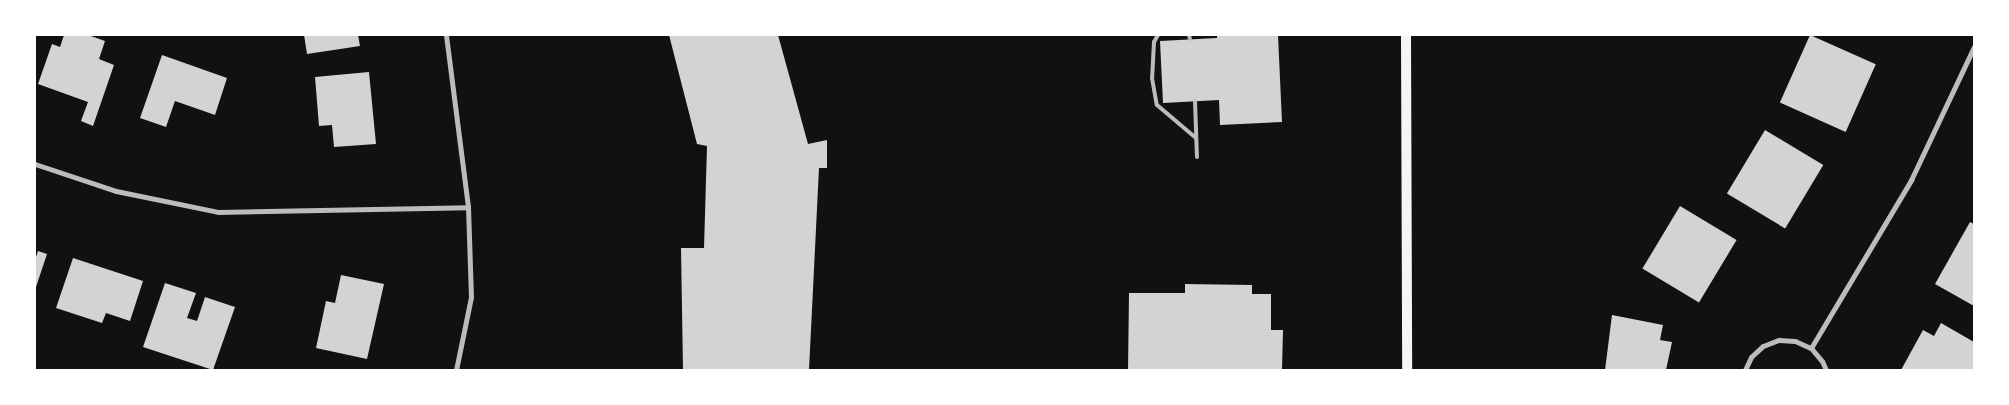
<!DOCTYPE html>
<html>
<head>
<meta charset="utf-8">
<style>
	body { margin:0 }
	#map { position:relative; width:2009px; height:405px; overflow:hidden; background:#111; font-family:"Exo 2",sans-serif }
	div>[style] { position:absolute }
	.building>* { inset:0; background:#d3d3d3; transform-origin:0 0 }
	.service>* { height:4px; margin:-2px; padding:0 2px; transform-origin:2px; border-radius:2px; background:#bcbcbc }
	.minor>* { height:5px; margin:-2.5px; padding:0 2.5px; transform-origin:2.5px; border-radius:2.5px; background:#bcbcbc }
	.secondary>* { height:10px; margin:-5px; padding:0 5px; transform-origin:5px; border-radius:5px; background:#f5f5f5 }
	span { translate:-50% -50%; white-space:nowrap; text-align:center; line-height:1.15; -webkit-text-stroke:4px #fff; paint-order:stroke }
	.frame { position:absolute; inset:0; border:36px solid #fff; pointer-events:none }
</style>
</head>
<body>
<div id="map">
	<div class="building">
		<div style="clip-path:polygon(64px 35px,88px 35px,105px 41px,99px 59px,114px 65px,93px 126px,81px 121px,88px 102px,38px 84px,52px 44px,60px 47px)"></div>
		<div style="clip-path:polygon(304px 35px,358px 35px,360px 46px,307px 54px)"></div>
		<div style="clip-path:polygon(669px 35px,778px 35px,808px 144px,827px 140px,827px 168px,819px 168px,809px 370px,683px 370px,681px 248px,704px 248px,707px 146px,697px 144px)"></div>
		<div style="clip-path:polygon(1217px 35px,1278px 35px,1282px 122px,1220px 125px,1219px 100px,1163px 103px,1160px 41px,1217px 38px)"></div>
		<div style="left:1810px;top:35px;width:72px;height:74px;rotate:24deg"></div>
		<div style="clip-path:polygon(162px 55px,227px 78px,215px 115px,175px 101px,166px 127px,140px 118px)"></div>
		<div style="clip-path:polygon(369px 72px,376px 144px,334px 147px,332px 125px,319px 126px,315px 77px)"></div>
		<div style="left:1765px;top:130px;width:68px;height:74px;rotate:31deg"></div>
		<div style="left:1680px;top:206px;width:66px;height:73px;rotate:31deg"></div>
		<div style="clip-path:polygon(1970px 222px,1974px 224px,1974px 306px,1935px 284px)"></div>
		<div style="clip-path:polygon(38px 251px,47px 254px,35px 290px,35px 260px)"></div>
		<div style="clip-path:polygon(73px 258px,143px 281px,130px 321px,106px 313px,102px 323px,56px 308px)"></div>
		<div style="clip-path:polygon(341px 275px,384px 284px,367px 359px,316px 348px,326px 301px,335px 303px)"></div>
		<div style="clip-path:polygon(165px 283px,196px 293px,187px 318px,197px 321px,205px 297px,235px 307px,213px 370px,143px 347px)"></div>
		<div style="clip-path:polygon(1185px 284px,1252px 285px,1252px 294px,1271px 294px,1271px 330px,1283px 330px,1282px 370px,1128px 370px,1129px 293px,1185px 293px)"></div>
		<div style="clip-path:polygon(1612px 315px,1663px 325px,1660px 340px,1672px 342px,1666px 370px,1605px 370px)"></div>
		<div style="clip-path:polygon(1941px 323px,1974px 342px,1973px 370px,1901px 370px,1923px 330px,1934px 336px)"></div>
	</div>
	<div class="service">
		<div style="left:1158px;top:35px;width:8px;rotate:120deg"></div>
		<div style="left:1154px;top:42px;width:36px;rotate:93deg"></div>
		<div style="left:1152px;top:78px;width:27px;rotate:80deg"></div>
		<div style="left:1157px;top:105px;width:51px;rotate:40.2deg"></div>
		<div style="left:1189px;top:35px;width:4px;rotate:76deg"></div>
		<div style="left:1195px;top:101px;width:56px;rotate:88deg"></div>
	</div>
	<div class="minor">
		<div style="left:446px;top:35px;width:173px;rotate:82.7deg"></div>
		<div style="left:468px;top:207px;width:90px;rotate:88.1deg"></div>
		<div style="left:471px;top:297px;width:75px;rotate:101.6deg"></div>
		<div style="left:35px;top:164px;width:85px;rotate:18.4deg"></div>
		<div style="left:116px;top:191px;width:104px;rotate:11.6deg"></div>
		<div style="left:218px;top:212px;width:250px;rotate:-1.1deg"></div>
		<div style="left:1811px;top:348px;width:196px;rotate:-59.2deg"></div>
		<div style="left:1911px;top:180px;width:147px;rotate:-64.7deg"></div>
		<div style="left:1745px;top:370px;width:14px;rotate:-65deg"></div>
		<div style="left:1751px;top:357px;width:16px;rotate:-43deg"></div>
		<div style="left:1763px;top:346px;width:17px;rotate:-21deg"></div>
		<div style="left:1779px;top:340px;width:16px;rotate:4deg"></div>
		<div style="left:1795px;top:341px;width:17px;rotate:24deg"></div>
		<div style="left:1811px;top:348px;width:17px;rotate:50deg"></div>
		<div style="left:1822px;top:361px;width:10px;rotate:66deg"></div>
	</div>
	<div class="secondary">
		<div style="left:1406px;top:35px;width:335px;rotate:89.8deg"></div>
	</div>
	<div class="frame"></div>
</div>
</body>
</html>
